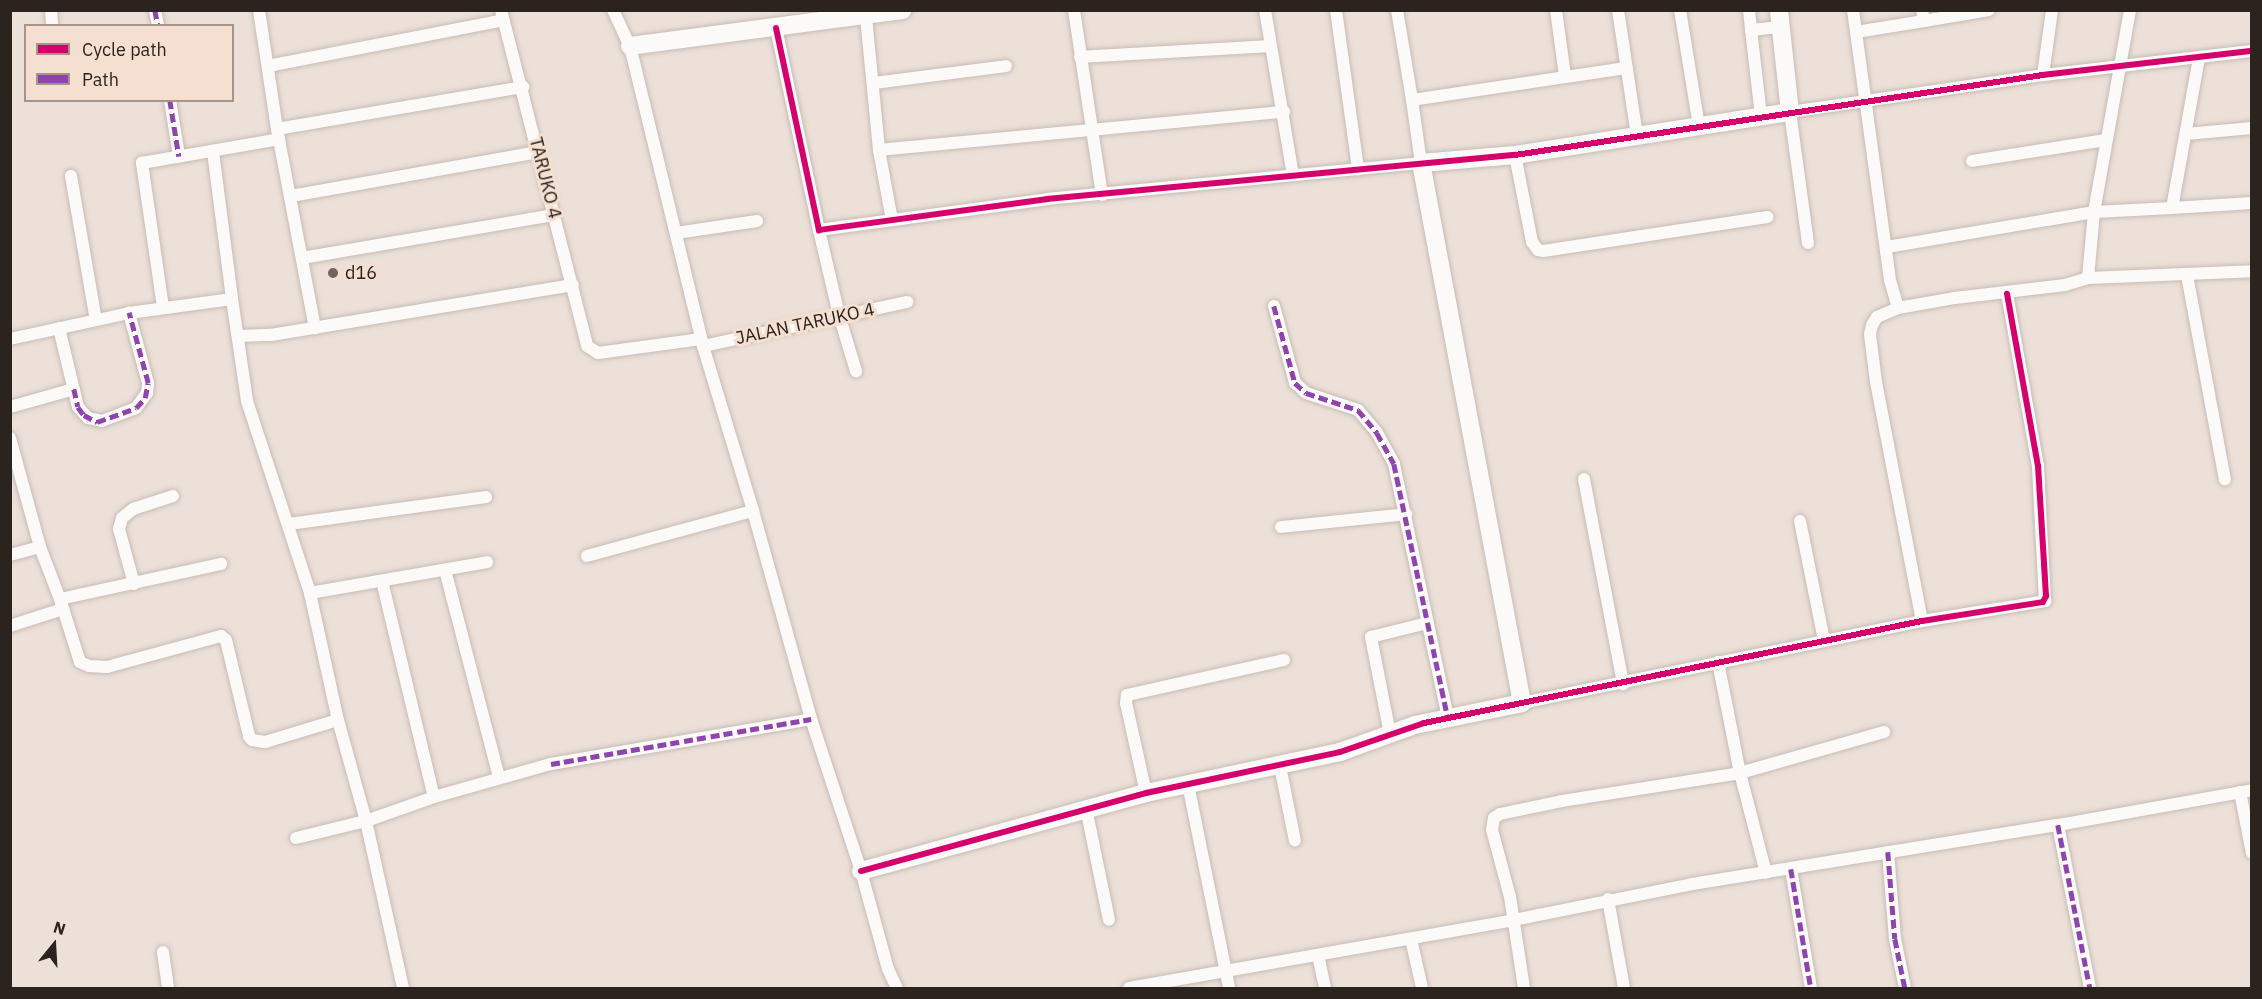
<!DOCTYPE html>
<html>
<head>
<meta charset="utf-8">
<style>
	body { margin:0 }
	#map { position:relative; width:2262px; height:999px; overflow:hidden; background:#ece0d8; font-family:"IBM Plex Sans",sans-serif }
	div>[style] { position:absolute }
	.roads { filter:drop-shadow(0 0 2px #c6bcb6) drop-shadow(0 0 2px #c6bcb6) }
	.street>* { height:12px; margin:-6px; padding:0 6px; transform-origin:6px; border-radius:6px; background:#fcfaf9 }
	.secondary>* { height:18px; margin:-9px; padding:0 9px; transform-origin:9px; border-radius:9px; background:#fcfaf9 }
	.quiet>* { height:4.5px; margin-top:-2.25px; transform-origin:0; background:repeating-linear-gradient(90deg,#8e44ad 0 9px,transparent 0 13.5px) }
	.cycleway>* { height:6px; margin:-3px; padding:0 3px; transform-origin:3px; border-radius:3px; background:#d6006c }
	.dots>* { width:16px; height:16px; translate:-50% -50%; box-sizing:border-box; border:3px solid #f4dfd0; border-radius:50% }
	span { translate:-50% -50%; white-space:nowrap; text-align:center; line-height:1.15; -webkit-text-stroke:6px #f4dfd0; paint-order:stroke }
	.street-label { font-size:18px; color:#2b231e }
	.poi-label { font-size:18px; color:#2b231e }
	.left { translate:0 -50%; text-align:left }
	.frame { position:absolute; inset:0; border:12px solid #2b231e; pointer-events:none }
	.legend { position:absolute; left:24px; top:24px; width:210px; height:78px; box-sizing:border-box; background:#f4dfd0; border:2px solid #a49489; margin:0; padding:8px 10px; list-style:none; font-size:18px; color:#2b231e }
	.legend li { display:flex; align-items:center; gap:12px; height:30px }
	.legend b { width:30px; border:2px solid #a49489 }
	.north { position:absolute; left:24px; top:915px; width:60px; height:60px; -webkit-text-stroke:4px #f4dfd0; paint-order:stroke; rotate:18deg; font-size:16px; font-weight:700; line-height:24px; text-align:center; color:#2b231e }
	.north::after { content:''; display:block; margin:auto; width:21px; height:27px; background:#2b231e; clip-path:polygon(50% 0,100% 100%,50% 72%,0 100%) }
</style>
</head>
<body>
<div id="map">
	<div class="roads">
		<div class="street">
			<div style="left:51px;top:10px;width:16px;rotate:86deg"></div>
			<div style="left:155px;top:10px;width:16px;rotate:79deg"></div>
			<div style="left:259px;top:10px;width:120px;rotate:81.4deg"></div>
			<div style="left:277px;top:129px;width:203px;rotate:79.2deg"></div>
			<div style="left:501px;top:10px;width:347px;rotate:75.6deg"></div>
			<div style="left:587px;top:346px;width:13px;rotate:32deg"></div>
			<div style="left:598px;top:353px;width:104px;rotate:-7.7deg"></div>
			<div style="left:613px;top:10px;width:40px;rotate:65deg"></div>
			<div style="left:630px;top:46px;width:309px;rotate:76.3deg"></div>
			<div style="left:703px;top:346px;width:172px;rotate:73.1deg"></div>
			<div style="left:753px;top:511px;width:216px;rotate:74.4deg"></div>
			<div style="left:811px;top:719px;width:160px;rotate:71.8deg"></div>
			<div style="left:861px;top:871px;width:102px;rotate:74.6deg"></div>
			<div style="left:888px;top:969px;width:21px;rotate:65deg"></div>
			<div style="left:1074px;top:10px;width:187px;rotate:81.4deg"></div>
			<div style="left:1265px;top:10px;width:167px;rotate:80.4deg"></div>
			<div style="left:1336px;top:10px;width:161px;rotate:82.1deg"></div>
			<div style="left:1397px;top:10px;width:91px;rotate:80.5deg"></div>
			<div style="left:1412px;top:100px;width:217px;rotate:-8.5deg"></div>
			<div style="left:1556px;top:10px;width:67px;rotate:82.2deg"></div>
			<div style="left:1618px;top:10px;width:126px;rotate:81.4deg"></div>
			<div style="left:1680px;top:10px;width:118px;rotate:80.7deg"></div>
			<div style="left:1749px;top:10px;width:20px;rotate:84deg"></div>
			<div style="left:1853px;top:10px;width:273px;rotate:82.2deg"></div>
			<div style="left:1890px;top:280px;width:29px;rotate:74deg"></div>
			<div style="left:2130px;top:10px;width:205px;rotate:100.1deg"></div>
			<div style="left:2094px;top:212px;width:66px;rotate:95.2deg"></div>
			<div style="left:2088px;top:278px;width:164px;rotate:-2.4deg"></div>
			<div style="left:866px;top:17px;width:134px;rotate:84.4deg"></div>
			<div style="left:879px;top:150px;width:71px;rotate:79.5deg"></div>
			<div style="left:1924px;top:21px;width:66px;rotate:-9.6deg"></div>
			<div style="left:776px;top:28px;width:207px;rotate:78deg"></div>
			<div style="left:819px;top:230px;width:230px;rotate:-7.7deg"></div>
			<div style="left:1047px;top:199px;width:376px;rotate:-5.5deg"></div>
			<div style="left:1421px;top:163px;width:64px;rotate:-98.1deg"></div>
			<div style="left:1856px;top:32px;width:69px;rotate:-9.2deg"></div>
			<div style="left:1924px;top:21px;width:11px;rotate:-100deg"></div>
			<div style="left:1080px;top:57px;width:190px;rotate:-3.3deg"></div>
			<div style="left:2199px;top:58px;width:152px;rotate:100.2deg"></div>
			<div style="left:2172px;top:208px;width:80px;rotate:-3.6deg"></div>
			<div style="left:268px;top:66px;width:240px;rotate:-11deg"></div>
			<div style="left:2043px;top:75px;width:66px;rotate:-82.1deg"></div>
			<div style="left:874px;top:83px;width:133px;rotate:-7.3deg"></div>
			<div style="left:170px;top:100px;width:57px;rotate:80.9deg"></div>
			<div style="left:1761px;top:116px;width:87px;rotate:-96.6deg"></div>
			<div style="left:1751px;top:30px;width:30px;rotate:-6deg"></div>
			<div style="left:277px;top:129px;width:250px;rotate:-9.7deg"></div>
			<div style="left:2186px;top:134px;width:66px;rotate:-5.2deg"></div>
			<div style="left:879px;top:150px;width:407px;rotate:-5.4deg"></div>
			<div style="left:213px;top:152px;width:148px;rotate:82.6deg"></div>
			<div style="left:1515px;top:155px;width:89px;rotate:78.9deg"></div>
			<div style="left:1532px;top:242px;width:10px;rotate:53deg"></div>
			<div style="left:1538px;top:250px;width:5px;rotate:11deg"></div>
			<div style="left:1543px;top:251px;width:227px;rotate:-8.6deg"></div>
			<div style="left:1972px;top:161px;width:136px;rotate:-8.9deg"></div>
			<div style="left:71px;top:176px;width:146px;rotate:80.2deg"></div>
			<div style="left:291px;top:196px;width:251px;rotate:-10.1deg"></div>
			<div style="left:819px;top:230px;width:87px;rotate:76.8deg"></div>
			<div style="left:839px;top:315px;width:59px;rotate:73.1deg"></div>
			<div style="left:676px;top:233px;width:82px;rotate:-8.4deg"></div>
			<div style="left:1808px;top:243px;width:132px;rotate:-97.8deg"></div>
			<div style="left:1790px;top:112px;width:256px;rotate:-8.3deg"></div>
			<div style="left:2043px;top:75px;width:210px;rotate:-6.6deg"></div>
			<div style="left:1887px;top:247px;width:210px;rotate:-9.6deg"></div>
			<div style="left:2094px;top:212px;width:78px;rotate:-2.9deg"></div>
			<div style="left:302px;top:258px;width:256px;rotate:-9.7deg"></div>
			<div style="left:2187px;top:275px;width:208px;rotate:79.5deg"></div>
			<div style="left:1274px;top:306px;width:80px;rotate:74.7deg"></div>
			<div style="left:1295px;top:383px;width:15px;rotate:42deg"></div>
			<div style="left:1306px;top:393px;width:55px;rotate:18.1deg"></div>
			<div style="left:1358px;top:410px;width:30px;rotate:50deg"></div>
			<div style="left:1377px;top:433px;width:35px;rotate:61deg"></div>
			<div style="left:1394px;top:464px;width:260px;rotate:78deg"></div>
			<div style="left:163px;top:307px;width:146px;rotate:-98.3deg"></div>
			<div style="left:142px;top:163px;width:139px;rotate:-9.9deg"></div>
			<div style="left:59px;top:328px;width:81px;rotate:76.5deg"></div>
			<div style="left:78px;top:407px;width:15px;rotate:48deg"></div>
			<div style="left:88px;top:418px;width:14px;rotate:12deg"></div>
			<div style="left:102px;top:421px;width:36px;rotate:-21deg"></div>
			<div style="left:136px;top:408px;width:19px;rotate:-54deg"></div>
			<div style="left:147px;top:393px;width:10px;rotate:-84deg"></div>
			<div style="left:148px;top:383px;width:73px;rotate:-105.2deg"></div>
			<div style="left:238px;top:336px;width:33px;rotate:-2deg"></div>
			<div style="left:271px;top:335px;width:306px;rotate:-9.4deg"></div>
			<div style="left:10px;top:339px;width:122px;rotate:-12.3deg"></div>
			<div style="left:129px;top:313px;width:104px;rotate:-7.7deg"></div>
			<div style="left:232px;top:299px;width:103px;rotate:81.6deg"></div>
			<div style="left:247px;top:401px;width:202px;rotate:71.8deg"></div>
			<div style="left:310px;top:593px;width:130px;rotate:77.6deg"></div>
			<div style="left:338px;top:720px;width:105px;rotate:74.5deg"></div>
			<div style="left:366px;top:821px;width:171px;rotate:77.5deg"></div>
			<div style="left:703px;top:346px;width:209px;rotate:-12.2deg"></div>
			<div style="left:10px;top:407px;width:66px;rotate:-15.7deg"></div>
			<div style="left:10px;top:438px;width:113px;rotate:74.6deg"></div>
			<div style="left:40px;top:547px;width:56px;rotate:69deg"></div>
			<div style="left:60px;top:599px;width:66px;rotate:72.4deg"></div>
			<div style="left:80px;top:662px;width:10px;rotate:24deg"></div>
			<div style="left:89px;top:666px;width:18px;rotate:3deg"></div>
			<div style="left:107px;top:667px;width:118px;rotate:-15.2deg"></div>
			<div style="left:221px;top:636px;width:6px;rotate:39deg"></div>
			<div style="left:226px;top:640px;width:99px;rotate:76.5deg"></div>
			<div style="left:249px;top:736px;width:5px;rotate:53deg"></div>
			<div style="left:252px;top:740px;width:13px;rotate:9deg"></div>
			<div style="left:265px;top:742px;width:76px;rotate:-16.8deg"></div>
			<div style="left:1584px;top:479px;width:209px;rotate:79.2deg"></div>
			<div style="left:1800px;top:521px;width:121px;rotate:78.6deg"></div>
			<div style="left:289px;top:524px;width:199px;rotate:-7.8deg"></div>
			<div style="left:1281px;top:527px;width:126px;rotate:-5.9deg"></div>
			<div style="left:10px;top:555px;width:31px;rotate:-15deg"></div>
			<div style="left:587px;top:556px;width:172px;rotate:-15.2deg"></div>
			<div style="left:445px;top:570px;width:215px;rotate:75.4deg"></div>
			<div style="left:382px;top:581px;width:222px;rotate:76.5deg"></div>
			<div style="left:134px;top:584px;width:57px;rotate:-105.3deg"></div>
			<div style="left:119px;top:529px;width:11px;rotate:-75deg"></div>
			<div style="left:122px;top:518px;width:14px;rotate:-39deg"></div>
			<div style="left:133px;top:509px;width:42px;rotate:-18deg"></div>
			<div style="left:310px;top:593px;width:180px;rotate:-9.9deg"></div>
			<div style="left:60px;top:599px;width:165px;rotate:-12.3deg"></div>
			<div style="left:1922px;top:621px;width:243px;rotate:-100.9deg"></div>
			<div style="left:1876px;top:382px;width:48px;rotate:-97.1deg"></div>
			<div style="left:1870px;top:334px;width:9px;rotate:-77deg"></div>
			<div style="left:1872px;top:325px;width:9px;rotate:-58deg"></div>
			<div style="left:1877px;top:317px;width:23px;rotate:-23deg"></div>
			<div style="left:1898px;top:308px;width:58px;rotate:-10deg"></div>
			<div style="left:1955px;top:298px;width:111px;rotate:-6.7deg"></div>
			<div style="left:2065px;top:285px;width:24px;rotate:-17deg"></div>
			<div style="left:10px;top:626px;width:56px;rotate:-17.8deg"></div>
			<div style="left:1718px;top:662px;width:113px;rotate:78.8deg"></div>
			<div style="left:1740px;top:773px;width:103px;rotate:75.4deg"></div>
			<div style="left:1522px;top:703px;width:408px;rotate:-11.6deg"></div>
			<div style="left:1922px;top:621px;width:125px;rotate:-9.2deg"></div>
			<div style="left:2045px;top:601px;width:135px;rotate:-93deg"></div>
			<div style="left:2038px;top:466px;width:175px;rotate:-100.2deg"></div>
			<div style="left:1390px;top:734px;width:99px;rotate:-101.1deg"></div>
			<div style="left:1371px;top:637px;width:58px;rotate:-14deg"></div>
			<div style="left:1280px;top:766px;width:76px;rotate:78.7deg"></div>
			<div style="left:1188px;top:784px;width:208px;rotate:78.6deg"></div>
			<div style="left:2240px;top:792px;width:62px;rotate:78.9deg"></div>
			<div style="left:1146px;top:793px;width:92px;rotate:-102.5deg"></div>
			<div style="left:1126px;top:703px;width:8px;rotate:-83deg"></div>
			<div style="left:1127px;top:695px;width:161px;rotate:-12.6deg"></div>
			<div style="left:1086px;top:808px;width:114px;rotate:78.4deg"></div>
			<div style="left:2058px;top:825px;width:166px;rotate:78.9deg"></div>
			<div style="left:296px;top:838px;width:72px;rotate:-13.7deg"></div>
			<div style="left:366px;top:821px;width:72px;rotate:-19.4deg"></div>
			<div style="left:434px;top:797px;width:122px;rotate:-15.8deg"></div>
			<div style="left:551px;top:764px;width:264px;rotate:-9.8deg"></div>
			<div style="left:1888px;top:852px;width:87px;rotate:85.4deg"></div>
			<div style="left:1895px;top:939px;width:50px;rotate:78.5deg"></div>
			<div style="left:1791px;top:869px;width:121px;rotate:80.5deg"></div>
			<div style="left:1608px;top:899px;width:90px;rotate:79.8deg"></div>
			<div style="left:1411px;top:939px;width:50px;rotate:77.3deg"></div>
			<div style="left:163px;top:952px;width:36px;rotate:82deg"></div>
			<div style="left:1318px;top:955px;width:34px;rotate:78deg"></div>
			<div style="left:1129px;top:988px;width:391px;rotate:-10deg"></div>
			<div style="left:1514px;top:920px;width:182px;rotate:-11.4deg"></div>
			<div style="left:1692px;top:884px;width:371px;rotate:-9.2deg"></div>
			<div style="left:2058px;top:825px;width:197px;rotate:-10.2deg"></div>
			<div style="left:1524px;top:988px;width:92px;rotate:-98.7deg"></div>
			<div style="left:1510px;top:897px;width:69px;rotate:-105deg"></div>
			<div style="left:1492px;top:830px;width:12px;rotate:-81deg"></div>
			<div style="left:1494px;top:818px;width:7px;rotate:-34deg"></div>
			<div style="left:1500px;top:814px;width:63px;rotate:-11.8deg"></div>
			<div style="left:1562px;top:801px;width:180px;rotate:-8.9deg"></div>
			<div style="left:1740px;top:773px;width:150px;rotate:-15.9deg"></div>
		</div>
		<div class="secondary">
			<div style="left:630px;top:46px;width:275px;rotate:-7.5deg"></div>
			<div style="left:861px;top:871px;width:295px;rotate:-15.3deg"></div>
			<div style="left:1146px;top:793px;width:198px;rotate:-11.9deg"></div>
			<div style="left:1340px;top:752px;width:80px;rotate:-19.8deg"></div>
			<div style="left:1415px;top:725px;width:109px;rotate:-11.6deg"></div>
			<div style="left:1522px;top:703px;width:549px;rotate:-100.59deg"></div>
			<div style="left:1421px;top:163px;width:94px;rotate:-4.9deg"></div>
			<div style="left:1515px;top:155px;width:278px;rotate:-8.9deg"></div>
			<div style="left:1790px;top:112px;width:103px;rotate:-96.2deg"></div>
		</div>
	</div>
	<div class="quiet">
		<div style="left:155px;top:10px;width:16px;rotate:79deg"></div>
		<div style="left:170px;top:100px;width:57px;rotate:80.9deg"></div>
		<div style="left:1274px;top:306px;width:80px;rotate:74.7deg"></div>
		<div style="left:1295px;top:383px;width:15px;rotate:42deg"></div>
		<div style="left:1306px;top:393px;width:55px;rotate:18.1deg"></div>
		<div style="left:1358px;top:410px;width:30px;rotate:50deg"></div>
		<div style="left:1377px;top:433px;width:35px;rotate:61deg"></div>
		<div style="left:1394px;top:464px;width:260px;rotate:78deg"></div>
		<div style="left:74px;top:389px;width:18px;rotate:77deg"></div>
		<div style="left:78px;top:407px;width:10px;rotate:53deg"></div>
		<div style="left:84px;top:415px;width:15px;rotate:28deg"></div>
		<div style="left:97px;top:422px;width:41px;rotate:-19.7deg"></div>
		<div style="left:136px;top:408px;width:13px;rotate:-48deg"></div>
		<div style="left:145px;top:398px;width:15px;rotate:-79deg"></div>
		<div style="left:148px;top:383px;width:73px;rotate:-105.2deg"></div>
		<div style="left:551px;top:764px;width:264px;rotate:-9.8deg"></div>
		<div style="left:2058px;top:825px;width:166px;rotate:78.9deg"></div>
		<div style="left:1888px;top:852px;width:87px;rotate:85.4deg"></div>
		<div style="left:1895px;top:939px;width:50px;rotate:78.5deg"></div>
		<div style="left:1791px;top:869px;width:121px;rotate:80.5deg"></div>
	</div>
	<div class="cycleway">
		<div style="left:776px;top:28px;width:207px;rotate:78deg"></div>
		<div style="left:819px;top:230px;width:230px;rotate:-7.7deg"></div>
		<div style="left:1047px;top:199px;width:470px;rotate:-5.4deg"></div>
		<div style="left:1515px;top:155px;width:534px;rotate:-8.62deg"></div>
		<div style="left:2043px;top:75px;width:210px;rotate:-6.6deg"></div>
		<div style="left:861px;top:871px;width:295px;rotate:-15.3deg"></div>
		<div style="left:1146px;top:793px;width:198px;rotate:-11.9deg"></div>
		<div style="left:1340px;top:752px;width:89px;rotate:-19deg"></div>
		<div style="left:1424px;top:723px;width:508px;rotate:-11.58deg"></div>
		<div style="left:1922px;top:621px;width:122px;rotate:-8.9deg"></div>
		<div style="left:2043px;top:602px;width:7px;rotate:-63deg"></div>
		<div style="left:2046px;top:596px;width:130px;rotate:-93.5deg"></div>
		<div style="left:2038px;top:466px;width:175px;rotate:-100.2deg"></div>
	</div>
	<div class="dots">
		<div style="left:333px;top:273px;background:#6f655f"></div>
	</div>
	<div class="street-label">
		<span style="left:545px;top:178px;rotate:76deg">TARUKO 4</span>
		<span style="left:805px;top:324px;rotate:-12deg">JALAN TARUKO 4</span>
	</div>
	<div class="poi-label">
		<span class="left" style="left:345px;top:273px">d16</span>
	</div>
	<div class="frame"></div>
	<ul class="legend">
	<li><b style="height:8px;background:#d6006c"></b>Cycle path</li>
	<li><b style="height:8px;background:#8e44ad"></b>Path</li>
	</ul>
	<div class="north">N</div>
</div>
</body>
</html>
